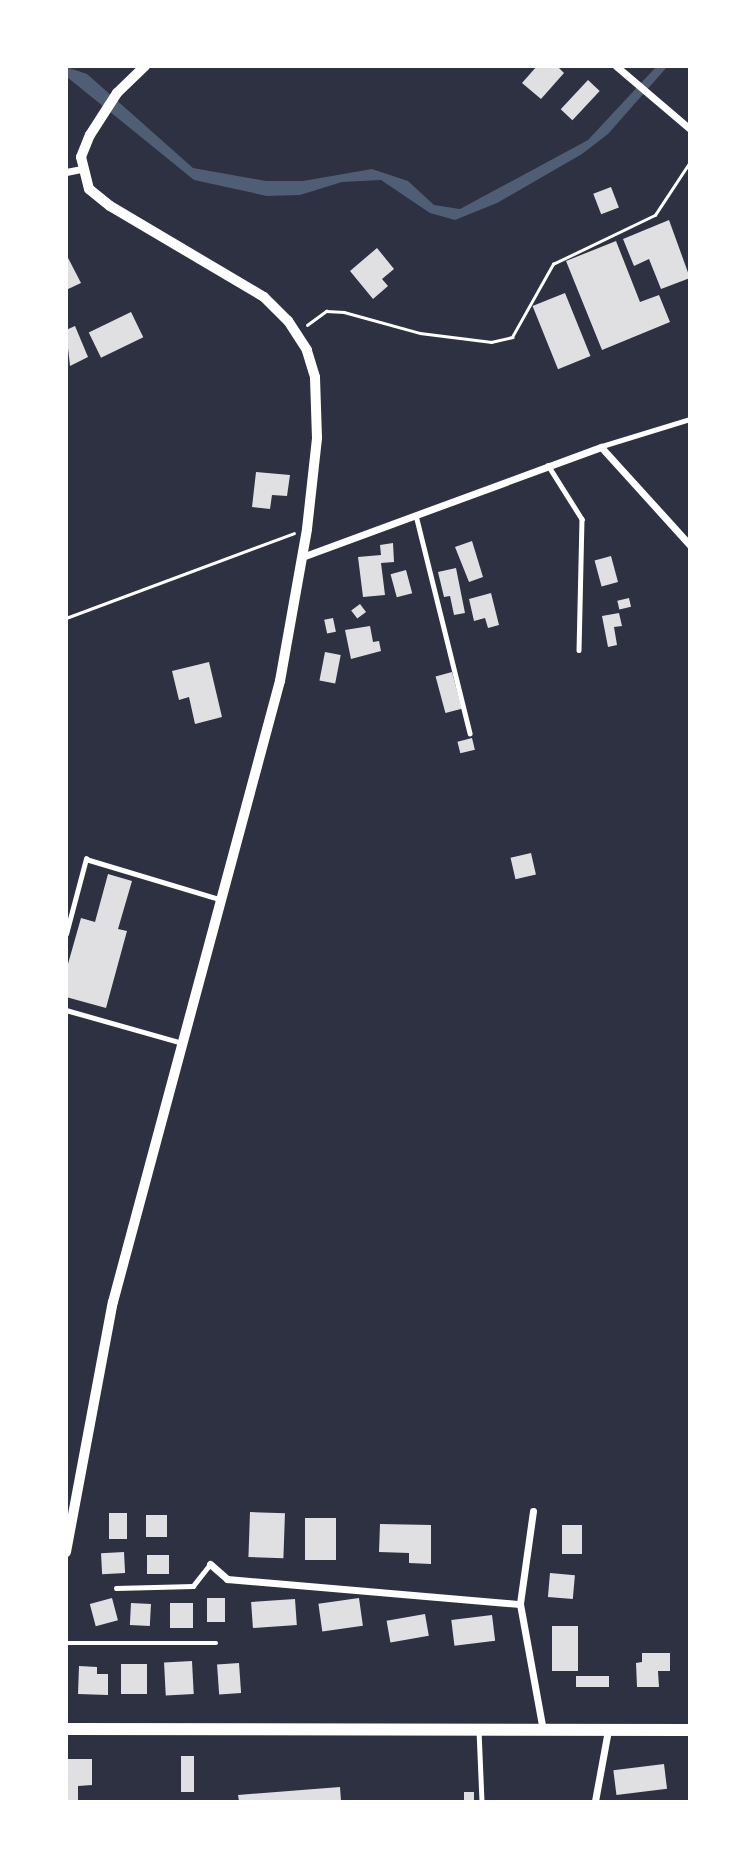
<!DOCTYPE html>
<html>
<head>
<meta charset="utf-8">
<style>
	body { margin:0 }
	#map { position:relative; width:756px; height:1868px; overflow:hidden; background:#2d3142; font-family:Inter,sans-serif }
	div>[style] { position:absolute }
	.water>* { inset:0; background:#4f5d75 }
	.building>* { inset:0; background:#e0e0e3; transform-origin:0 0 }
	.path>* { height:2.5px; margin:-1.25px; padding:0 1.25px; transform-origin:1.25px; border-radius:1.25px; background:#fff }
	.service>* { height:4.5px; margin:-2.25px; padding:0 2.25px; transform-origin:2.25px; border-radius:2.25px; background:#fff }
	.minor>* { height:7px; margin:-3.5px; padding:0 3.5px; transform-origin:3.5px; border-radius:3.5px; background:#fff }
	.tertiary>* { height:10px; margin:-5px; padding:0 5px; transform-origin:5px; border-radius:5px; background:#fff }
	.secondary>* { height:12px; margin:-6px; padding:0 6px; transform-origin:6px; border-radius:6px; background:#fff }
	span { translate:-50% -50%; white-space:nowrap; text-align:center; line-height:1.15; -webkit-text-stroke:7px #fff; paint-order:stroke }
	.frame { position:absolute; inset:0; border:68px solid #fff; pointer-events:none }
</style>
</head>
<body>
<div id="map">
	<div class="water">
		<div style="clip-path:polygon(66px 67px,87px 74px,193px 168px,266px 181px,303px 181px,372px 169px,408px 181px,434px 205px,460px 209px,588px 140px,656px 67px,667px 67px,608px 134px,582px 154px,497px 203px,455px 220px,430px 213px,381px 180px,342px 182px,300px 195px,267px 196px,194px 180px,67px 77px)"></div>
	</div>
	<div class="building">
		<div style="clip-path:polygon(537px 66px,557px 66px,564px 73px,541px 99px,522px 83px)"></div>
		<div style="left:588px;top:80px;width:16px;height:40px;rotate:43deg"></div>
		<div style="left:611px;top:187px;width:22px;height:19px;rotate:69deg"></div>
		<div style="clip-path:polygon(669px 220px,690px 278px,661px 289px,649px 259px,634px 266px,623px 239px)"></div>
		<div style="clip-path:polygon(616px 241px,640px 302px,659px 295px,670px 322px,602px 350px,566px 261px)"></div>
		<div style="clip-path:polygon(377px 248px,394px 269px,382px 279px,388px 286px,373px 299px,350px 271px)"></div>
		<div style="clip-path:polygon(66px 254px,81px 283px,66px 290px)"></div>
		<div style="left:565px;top:293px;width:68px;height:35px;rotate:68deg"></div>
		<div style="left:131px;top:312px;width:28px;height:47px;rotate:64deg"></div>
		<div style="clip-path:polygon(75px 326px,88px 357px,70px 366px,66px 330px)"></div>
		<div style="clip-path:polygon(256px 472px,290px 475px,287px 496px,272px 495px,270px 509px,252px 507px)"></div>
		<div style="clip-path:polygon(472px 541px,483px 577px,469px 582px,455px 547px)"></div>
		<div style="clip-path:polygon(393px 543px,394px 562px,381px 563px,385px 595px,363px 597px,358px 557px,381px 555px,380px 545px)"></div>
		<div style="left:611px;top:556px;width:27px;height:17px;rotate:75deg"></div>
		<div style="clip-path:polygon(456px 568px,465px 613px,454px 615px,450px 596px,444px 597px,438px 572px)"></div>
		<div style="left:406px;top:570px;width:24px;height:16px;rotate:75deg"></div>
		<div style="clip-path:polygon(491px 593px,499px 625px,488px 628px,485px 618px,474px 621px,469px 599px)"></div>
		<div style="left:629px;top:598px;width:9px;height:12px;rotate:77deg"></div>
		<div style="left:360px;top:604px;width:10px;height:11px;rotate:53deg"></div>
		<div style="clip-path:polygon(619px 613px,622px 626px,614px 627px,617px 645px,608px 647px,602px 616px)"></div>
		<div style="left:333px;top:618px;width:14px;height:9px;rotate:78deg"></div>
		<div style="clip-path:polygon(370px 626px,373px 642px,379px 641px,381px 651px,351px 659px,345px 630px)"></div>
		<div style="left:325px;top:652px;width:16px;height:29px;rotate:11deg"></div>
		<div style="clip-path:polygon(209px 662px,222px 717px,195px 724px,189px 697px,179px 700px,172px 671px)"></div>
		<div style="left:452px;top:672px;width:38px;height:17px;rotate:75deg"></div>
		<div style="left:472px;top:738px;width:12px;height:15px;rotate:76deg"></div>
		<div style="left:531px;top:853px;width:22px;height:21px;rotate:77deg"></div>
		<div style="clip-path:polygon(108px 874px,132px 881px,118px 929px,127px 931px,106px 1008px,66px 997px,66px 971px,81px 918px,95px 922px)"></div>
		<div style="left:250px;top:1512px;width:35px;height:45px;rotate:2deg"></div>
		<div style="left:109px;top:1513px;width:18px;height:26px"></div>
		<div style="left:146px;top:1515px;width:21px;height:22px"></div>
		<div style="left:305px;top:1518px;width:31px;height:42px"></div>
		<div style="clip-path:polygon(380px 1524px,431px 1525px,431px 1564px,409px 1563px,409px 1553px,379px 1552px)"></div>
		<div style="left:562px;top:1525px;width:20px;height:29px"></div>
		<div style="left:124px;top:1552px;width:21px;height:23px;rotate:87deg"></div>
		<div style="left:147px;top:1555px;width:22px;height:19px"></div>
		<div style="left:550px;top:1573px;width:25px;height:24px;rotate:5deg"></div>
		<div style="left:112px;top:1598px;width:23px;height:23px;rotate:75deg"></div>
		<div style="left:225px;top:1598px;width:24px;height:18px;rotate:90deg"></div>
		<div style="left:359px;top:1598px;width:28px;height:41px;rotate:82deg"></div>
		<div style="left:295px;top:1599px;width:26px;height:44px;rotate:86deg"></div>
		<div style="left:131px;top:1603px;width:20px;height:22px;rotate:3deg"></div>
		<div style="left:170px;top:1603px;width:23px;height:25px"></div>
		<div style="left:425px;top:1614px;width:22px;height:39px;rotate:80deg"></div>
		<div style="left:492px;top:1615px;width:26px;height:41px;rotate:83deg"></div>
		<div style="left:552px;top:1626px;width:26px;height:45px"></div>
		<div style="clip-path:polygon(642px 1653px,670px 1653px,670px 1671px,658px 1671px,659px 1687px,637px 1687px,636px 1663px,642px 1662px)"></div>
		<div style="left:192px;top:1661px;width:33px;height:28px;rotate:87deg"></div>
		<div style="left:239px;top:1663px;width:30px;height:22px;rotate:86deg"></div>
		<div style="left:121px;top:1664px;width:26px;height:30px"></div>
		<div style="clip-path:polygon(79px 1666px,97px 1667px,97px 1674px,108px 1674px,108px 1695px,78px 1694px)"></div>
		<div style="left:609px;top:1676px;width:11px;height:33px;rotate:90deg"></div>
		<div style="left:181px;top:1756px;width:13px;height:36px"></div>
		<div style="clip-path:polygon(66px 1759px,92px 1759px,92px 1785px,78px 1786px,78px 1801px,67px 1801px)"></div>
		<div style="left:664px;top:1764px;width:25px;height:51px;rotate:83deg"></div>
		<div style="clip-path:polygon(340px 1787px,341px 1801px,239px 1801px,238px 1795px)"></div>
		<div style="left:464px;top:1792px;width:10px;height:9px"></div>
	</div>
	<div class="path">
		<div style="left:307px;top:325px;width:24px;rotate:-36deg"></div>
		<div style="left:326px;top:311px;width:18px;rotate:3deg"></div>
		<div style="left:344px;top:312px;width:79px;rotate:15.4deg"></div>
		<div style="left:420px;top:333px;width:72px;rotate:7.2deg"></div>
		<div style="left:491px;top:342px;width:22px;rotate:-13deg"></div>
		<div style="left:512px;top:337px;width:84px;rotate:-60.7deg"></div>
		<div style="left:553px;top:264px;width:113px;rotate:-25.7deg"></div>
		<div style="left:655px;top:215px;width:64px;rotate:-56.6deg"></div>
		<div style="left:66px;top:618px;width:243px;rotate:-20.4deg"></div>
	</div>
	<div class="service">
		<div style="left:602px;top:446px;width:92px;rotate:-17.1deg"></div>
		<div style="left:548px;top:465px;width:64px;rotate:57.8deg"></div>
		<div style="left:582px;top:519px;width:131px;rotate:91.3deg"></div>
		<div style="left:416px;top:515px;width:225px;rotate:76.1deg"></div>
		<div style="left:66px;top:934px;width:78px;rotate:-75.1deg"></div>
		<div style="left:86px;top:859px;width:139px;rotate:16.7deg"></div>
		<div style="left:66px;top:1010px;width:122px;rotate:15.8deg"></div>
		<div style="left:116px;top:1588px;width:77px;rotate:-1.5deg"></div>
		<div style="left:193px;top:1586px;width:28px;rotate:-52deg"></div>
		<div style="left:66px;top:1643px;width:150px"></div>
		<div style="left:479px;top:1730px;width:71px;rotate:87.6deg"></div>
	</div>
	<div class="minor">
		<div style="left:616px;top:66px;width:97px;rotate:40.4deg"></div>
		<div style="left:66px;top:172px;width:15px;rotate:-11deg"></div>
		<div style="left:302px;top:557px;width:319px;rotate:-20.2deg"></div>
		<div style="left:601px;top:447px;width:132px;rotate:47.8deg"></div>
		<div style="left:533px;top:1511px;width:94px;rotate:98deg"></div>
		<div style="left:520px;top:1604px;width:129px;rotate:79.7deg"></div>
		<div style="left:210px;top:1564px;width:23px;rotate:41deg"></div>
		<div style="left:227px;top:1579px;width:294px;rotate:4.9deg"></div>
		<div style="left:595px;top:1801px;width:72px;rotate:-79.6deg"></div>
	</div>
	<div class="tertiary">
		<div style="left:66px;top:1552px;width:254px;rotate:-79.4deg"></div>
		<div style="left:113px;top:1302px;width:643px;rotate:-74.95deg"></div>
		<div style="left:280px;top:681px;width:154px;rotate:-79.9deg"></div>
		<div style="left:307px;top:529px;width:92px;rotate:-83.7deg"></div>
		<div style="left:317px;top:438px;width:61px;rotate:-91.9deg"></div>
		<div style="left:315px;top:377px;width:28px;rotate:-107deg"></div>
		<div style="left:307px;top:350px;width:35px;rotate:-123deg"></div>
		<div style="left:288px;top:321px;width:34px;rotate:-135deg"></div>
		<div style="left:264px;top:297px;width:179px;rotate:-149.4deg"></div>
		<div style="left:110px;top:206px;width:27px;rotate:-141deg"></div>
		<div style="left:89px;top:189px;width:33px;rotate:-104deg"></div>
		<div style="left:81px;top:157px;width:24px;rotate:-68deg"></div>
		<div style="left:90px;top:135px;width:50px;rotate:-57.3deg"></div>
		<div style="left:117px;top:93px;width:39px;rotate:-44deg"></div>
	</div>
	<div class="secondary">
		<div style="left:66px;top:1729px;width:624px;rotate:0.09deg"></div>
	</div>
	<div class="frame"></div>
</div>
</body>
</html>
